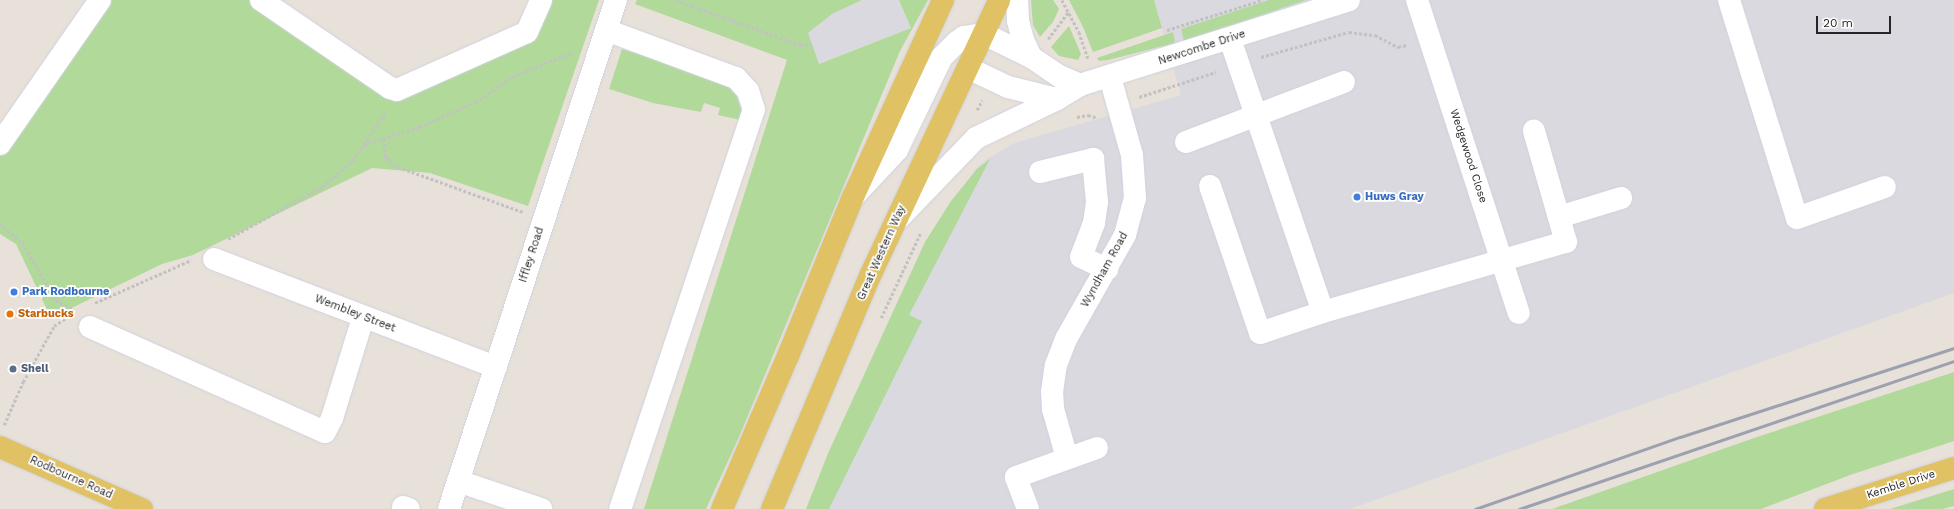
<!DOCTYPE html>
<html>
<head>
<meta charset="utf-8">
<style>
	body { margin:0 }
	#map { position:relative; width:1954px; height:509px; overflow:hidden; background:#e8e1d9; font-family:"Work Sans",sans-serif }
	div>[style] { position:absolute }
	.industrial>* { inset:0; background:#dbd9e0 }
	.green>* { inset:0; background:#b1d99a }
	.path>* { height:2.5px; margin-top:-1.25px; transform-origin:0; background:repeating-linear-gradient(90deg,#c2c2c2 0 3px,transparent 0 5px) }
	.roads { filter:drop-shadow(0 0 1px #cfd2de) drop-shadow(0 0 1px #cfd2de) }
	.minor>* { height:22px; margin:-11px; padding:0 11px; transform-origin:11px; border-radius:11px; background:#fff }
	.major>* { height:22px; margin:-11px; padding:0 11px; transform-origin:11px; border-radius:11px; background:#e0c265 }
	.rail>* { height:3px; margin:-1.5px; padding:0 1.5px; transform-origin:1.5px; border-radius:1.5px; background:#9da0af }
	.dots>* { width:11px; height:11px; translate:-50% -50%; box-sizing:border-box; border:2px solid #fff; border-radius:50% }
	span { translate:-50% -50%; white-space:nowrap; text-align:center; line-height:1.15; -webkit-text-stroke:3.5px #fff; paint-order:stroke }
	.street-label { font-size:11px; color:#262626 }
	.shop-label { font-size:11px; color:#366cbe; font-weight:700 }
	.left { translate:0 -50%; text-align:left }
	.food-label { font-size:11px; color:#c56008; font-weight:700 }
	.service-label { font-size:11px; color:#4e5e75; font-weight:700 }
	.scale { position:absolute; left:1816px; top:16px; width:75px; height:18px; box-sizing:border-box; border:2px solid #262626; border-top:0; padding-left:5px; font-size:12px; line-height:14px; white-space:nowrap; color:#262626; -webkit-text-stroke:3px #fff; paint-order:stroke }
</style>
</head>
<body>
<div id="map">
	<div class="industrial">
		<div style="clip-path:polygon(862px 0,899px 0,911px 28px,818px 64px,808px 33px,832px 14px)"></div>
		<div style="clip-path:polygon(1154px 0,1954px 0,1954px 293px,1350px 509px,811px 509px,934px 245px,975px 169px,987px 159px,1014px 143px,1181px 95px)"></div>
	</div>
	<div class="green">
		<div style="clip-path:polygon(108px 0,249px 0,395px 102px,533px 38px,547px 0,599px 0,528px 206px,430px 173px,372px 168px,193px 255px,162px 264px,51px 318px,16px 244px,0 234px,0 156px)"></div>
		<div style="clip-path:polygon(637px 0,862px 0,832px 14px,808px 33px,819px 64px,911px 28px,899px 0,928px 0,900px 51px,739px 437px,706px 509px,644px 509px,787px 60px,635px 4px)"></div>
		<div style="clip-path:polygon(1031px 0,1053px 0,1059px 9px,1053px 22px,1040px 37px,1033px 25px)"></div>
		<div style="clip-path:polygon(1069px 0,1154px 0,1162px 28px,1093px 52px,1083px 27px)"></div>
		<div style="clip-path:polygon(1269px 0,1306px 0,1184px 41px,1181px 29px)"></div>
		<div style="clip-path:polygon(1069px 26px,1081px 54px,1078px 60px,1059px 56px,1051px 47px)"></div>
		<div style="clip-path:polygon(1173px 32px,1175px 43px,1108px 60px,1099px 61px,1097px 58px)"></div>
		<div style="clip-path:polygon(622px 49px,728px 82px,734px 88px,745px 121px,718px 115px,720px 108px,704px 103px,701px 112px,653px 103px,609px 89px)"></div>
		<div style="clip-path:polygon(990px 159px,909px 315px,922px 321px,829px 509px,806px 509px,829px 451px,925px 242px,951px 201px,977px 169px)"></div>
		<div style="clip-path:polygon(1954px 372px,1954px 441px,1850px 475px,1761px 509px,1552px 509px,1754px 438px)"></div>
		<div style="clip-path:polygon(1954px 489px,1954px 506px,1942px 509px,1890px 509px)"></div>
	</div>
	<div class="path">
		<div style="left:676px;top:0;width:132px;rotate:19.9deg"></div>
		<div style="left:800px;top:45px;width:11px;rotate:-10deg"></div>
		<div style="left:1062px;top:0;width:36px;rotate:62deg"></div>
		<div style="left:1079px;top:32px;width:28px;rotate:71deg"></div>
		<div style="left:1167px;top:30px;width:100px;rotate:-17.5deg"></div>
		<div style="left:1048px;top:39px;width:34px;rotate:-53deg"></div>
		<div style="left:1261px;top:57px;width:91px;rotate:-15.9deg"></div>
		<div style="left:1349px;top:32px;width:26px;rotate:7deg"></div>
		<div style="left:1375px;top:35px;width:26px;rotate:28deg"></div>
		<div style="left:1398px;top:47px;width:9px;rotate:-13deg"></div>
		<div style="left:1139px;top:97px;width:81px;rotate:-18deg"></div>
		<div style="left:977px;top:110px;width:11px;rotate:-63deg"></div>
		<div style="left:1077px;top:117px;width:11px;rotate:-10deg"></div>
		<div style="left:1088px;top:115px;width:9px;rotate:18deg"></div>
		<div style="left:384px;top:139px;width:18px;rotate:84deg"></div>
		<div style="left:386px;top:157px;width:11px;rotate:49deg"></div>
		<div style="left:393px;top:165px;width:138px;rotate:19.9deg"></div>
		<div style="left:364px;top:145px;width:58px;rotate:-18.1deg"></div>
		<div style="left:419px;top:127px;width:61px;rotate:-24.1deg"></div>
		<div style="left:475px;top:102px;width:45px;rotate:-34deg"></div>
		<div style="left:512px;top:77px;width:66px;rotate:-22.3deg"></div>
		<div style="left:0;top:224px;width:30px;rotate:40deg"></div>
		<div style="left:23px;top:243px;width:66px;rotate:59.9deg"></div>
		<div style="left:56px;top:300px;width:20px;rotate:30deg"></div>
		<div style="left:228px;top:239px;width:107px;rotate:-29deg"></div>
		<div style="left:322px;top:187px;width:40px;rotate:-41deg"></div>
		<div style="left:352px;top:161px;width:60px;rotate:-55.2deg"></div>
		<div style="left:95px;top:303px;width:105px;rotate:-24.1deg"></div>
		<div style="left:881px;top:318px;width:95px;rotate:-65.1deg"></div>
		<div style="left:4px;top:425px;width:47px;rotate:-66.2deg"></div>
		<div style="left:23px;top:382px;width:64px;rotate:-61deg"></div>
		<div style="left:54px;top:326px;width:18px;rotate:-34deg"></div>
	</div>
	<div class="roads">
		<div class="minor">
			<div style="left:261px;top:0;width:156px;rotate:34.3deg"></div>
			<div style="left:390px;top:88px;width:7px;rotate:16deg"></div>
			<div style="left:397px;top:90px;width:142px;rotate:-24deg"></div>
			<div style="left:527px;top:32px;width:35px;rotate:-66deg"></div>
			<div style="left:1017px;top:0;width:21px;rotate:87deg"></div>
			<div style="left:1018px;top:21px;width:20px;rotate:75deg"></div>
			<div style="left:1023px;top:40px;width:19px;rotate:65deg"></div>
			<div style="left:1031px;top:57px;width:34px;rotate:34deg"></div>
			<div style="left:1059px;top:76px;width:23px;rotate:23deg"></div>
			<div style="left:1417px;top:0;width:329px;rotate:72deg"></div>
			<div style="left:1729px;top:0;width:228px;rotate:72.7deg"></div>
			<div style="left:1797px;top:218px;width:93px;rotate:-19.4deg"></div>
			<div style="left:606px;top:30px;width:139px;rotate:20.3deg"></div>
			<div style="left:736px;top:78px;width:18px;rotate:47deg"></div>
			<div style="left:748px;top:91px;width:19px;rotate:72deg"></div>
			<div style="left:754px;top:109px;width:422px;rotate:108.5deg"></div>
			<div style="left:1230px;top:39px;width:288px;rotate:71.2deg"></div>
			<div style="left:968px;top:68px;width:44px;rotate:25.4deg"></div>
			<div style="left:1008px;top:87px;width:50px;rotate:13.8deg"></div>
			<div style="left:1186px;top:142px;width:169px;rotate:-20.8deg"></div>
			<div style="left:0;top:144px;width:175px;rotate:-55.2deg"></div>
			<div style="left:1040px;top:172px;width:55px;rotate:-13.8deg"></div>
			<div style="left:1093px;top:159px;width:43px;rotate:84.7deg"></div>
			<div style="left:1097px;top:202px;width:21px;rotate:98deg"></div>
			<div style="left:1094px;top:223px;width:36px;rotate:111deg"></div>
			<div style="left:1081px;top:257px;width:29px;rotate:25deg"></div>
			<div style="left:1210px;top:186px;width:155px;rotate:71.2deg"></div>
			<div style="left:1260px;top:333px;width:66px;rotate:-18.4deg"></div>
			<div style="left:1323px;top:312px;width:253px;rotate:-16.1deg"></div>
			<div style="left:1566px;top:242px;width:116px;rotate:-106.1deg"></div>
			<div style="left:854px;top:196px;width:63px;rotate:-46.9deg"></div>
			<div style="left:897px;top:150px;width:103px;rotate:-64.2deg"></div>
			<div style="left:942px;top:57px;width:21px;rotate:-45deg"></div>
			<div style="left:957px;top:42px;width:9px;rotate:-36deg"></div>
			<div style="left:964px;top:37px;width:20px;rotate:-9deg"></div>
			<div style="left:984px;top:34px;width:52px;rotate:26.1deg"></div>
			<div style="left:1559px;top:217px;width:65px;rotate:-17deg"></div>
			<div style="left:899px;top:218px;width:111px;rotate:-46.1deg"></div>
			<div style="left:976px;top:138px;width:90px;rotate:-25.7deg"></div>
			<div style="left:1057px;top:99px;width:27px;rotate:-31deg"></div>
			<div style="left:1080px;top:85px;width:282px;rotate:-17.5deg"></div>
			<div style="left:214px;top:259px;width:302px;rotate:21deg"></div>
			<div style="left:90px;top:327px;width:257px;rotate:24.1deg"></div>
			<div style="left:325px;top:432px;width:16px;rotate:-63deg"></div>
			<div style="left:332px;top:418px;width:105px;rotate:-72.8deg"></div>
			<div style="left:1067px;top:458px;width:51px;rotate:-105.9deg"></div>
			<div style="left:1053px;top:409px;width:17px;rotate:-93deg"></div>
			<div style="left:1052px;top:392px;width:27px;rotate:-82deg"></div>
			<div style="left:1056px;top:365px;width:28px;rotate:-69deg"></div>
			<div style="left:1066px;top:339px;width:120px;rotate:-60.4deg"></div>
			<div style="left:1125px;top:235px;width:38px;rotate:-75deg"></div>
			<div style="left:1135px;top:198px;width:43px;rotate:-94deg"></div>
			<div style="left:1132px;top:155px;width:81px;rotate:-105.8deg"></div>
			<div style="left:458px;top:481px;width:88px;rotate:18.6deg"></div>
			<div style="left:403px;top:507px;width:6px;rotate:18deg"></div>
			<div style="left:449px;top:509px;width:536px;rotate:-71.84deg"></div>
			<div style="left:1028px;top:509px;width:34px;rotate:-111deg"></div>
			<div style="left:1016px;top:477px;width:86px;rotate:-19.7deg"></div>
		</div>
		<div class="major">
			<div style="left:0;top:447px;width:155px;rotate:23.6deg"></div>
			<div style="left:722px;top:509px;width:167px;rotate:-66.7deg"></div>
			<div style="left:788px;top:356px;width:172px;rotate:-67.8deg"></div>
			<div style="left:853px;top:197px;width:217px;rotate:-65.4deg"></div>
			<div style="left:772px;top:509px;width:253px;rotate:-67.2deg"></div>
			<div style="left:870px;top:276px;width:305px;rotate:-64.9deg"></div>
			<div style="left:1825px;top:509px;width:135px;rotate:-17.6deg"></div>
		</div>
	</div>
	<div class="rail">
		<div style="left:1475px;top:509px;width:217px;rotate:-19.4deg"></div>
		<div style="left:1680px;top:437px;width:288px;rotate:-18deg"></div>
		<div style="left:1519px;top:509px;width:459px;rotate:-18.8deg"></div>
	</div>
	<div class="dots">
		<div style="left:1357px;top:197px;background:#3f7fe0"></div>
		<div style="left:14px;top:292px;background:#3f7fe0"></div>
		<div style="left:10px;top:314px;background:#e8710a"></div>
		<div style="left:13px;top:369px;background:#5c6f8a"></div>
	</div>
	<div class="street-label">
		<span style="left:1202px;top:48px;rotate:-18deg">Newcombe Drive</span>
		<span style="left:1468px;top:156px;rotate:72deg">Wedgewood Close</span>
		<span style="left:882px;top:253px;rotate:-66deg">Great Western Way</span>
		<span style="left:532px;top:255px;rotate:-72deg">Iffley Road</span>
		<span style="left:1105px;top:270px;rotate:-61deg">Wyndham Road</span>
		<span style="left:355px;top:314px;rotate:21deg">Wembley Street</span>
		<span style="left:71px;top:478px;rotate:24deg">Rodbourne Road</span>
		<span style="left:1901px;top:485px;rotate:-18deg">Kemble Drive</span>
	</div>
	<div class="shop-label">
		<span class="left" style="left:1365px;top:197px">Huws Gray</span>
		<span class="left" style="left:22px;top:292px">Park Rodbourne</span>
	</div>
	<div class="food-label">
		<span class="left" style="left:18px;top:314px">Starbucks</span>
	</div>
	<div class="service-label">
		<span class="left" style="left:21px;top:369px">Shell</span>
	</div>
	<div class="scale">20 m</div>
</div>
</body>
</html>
